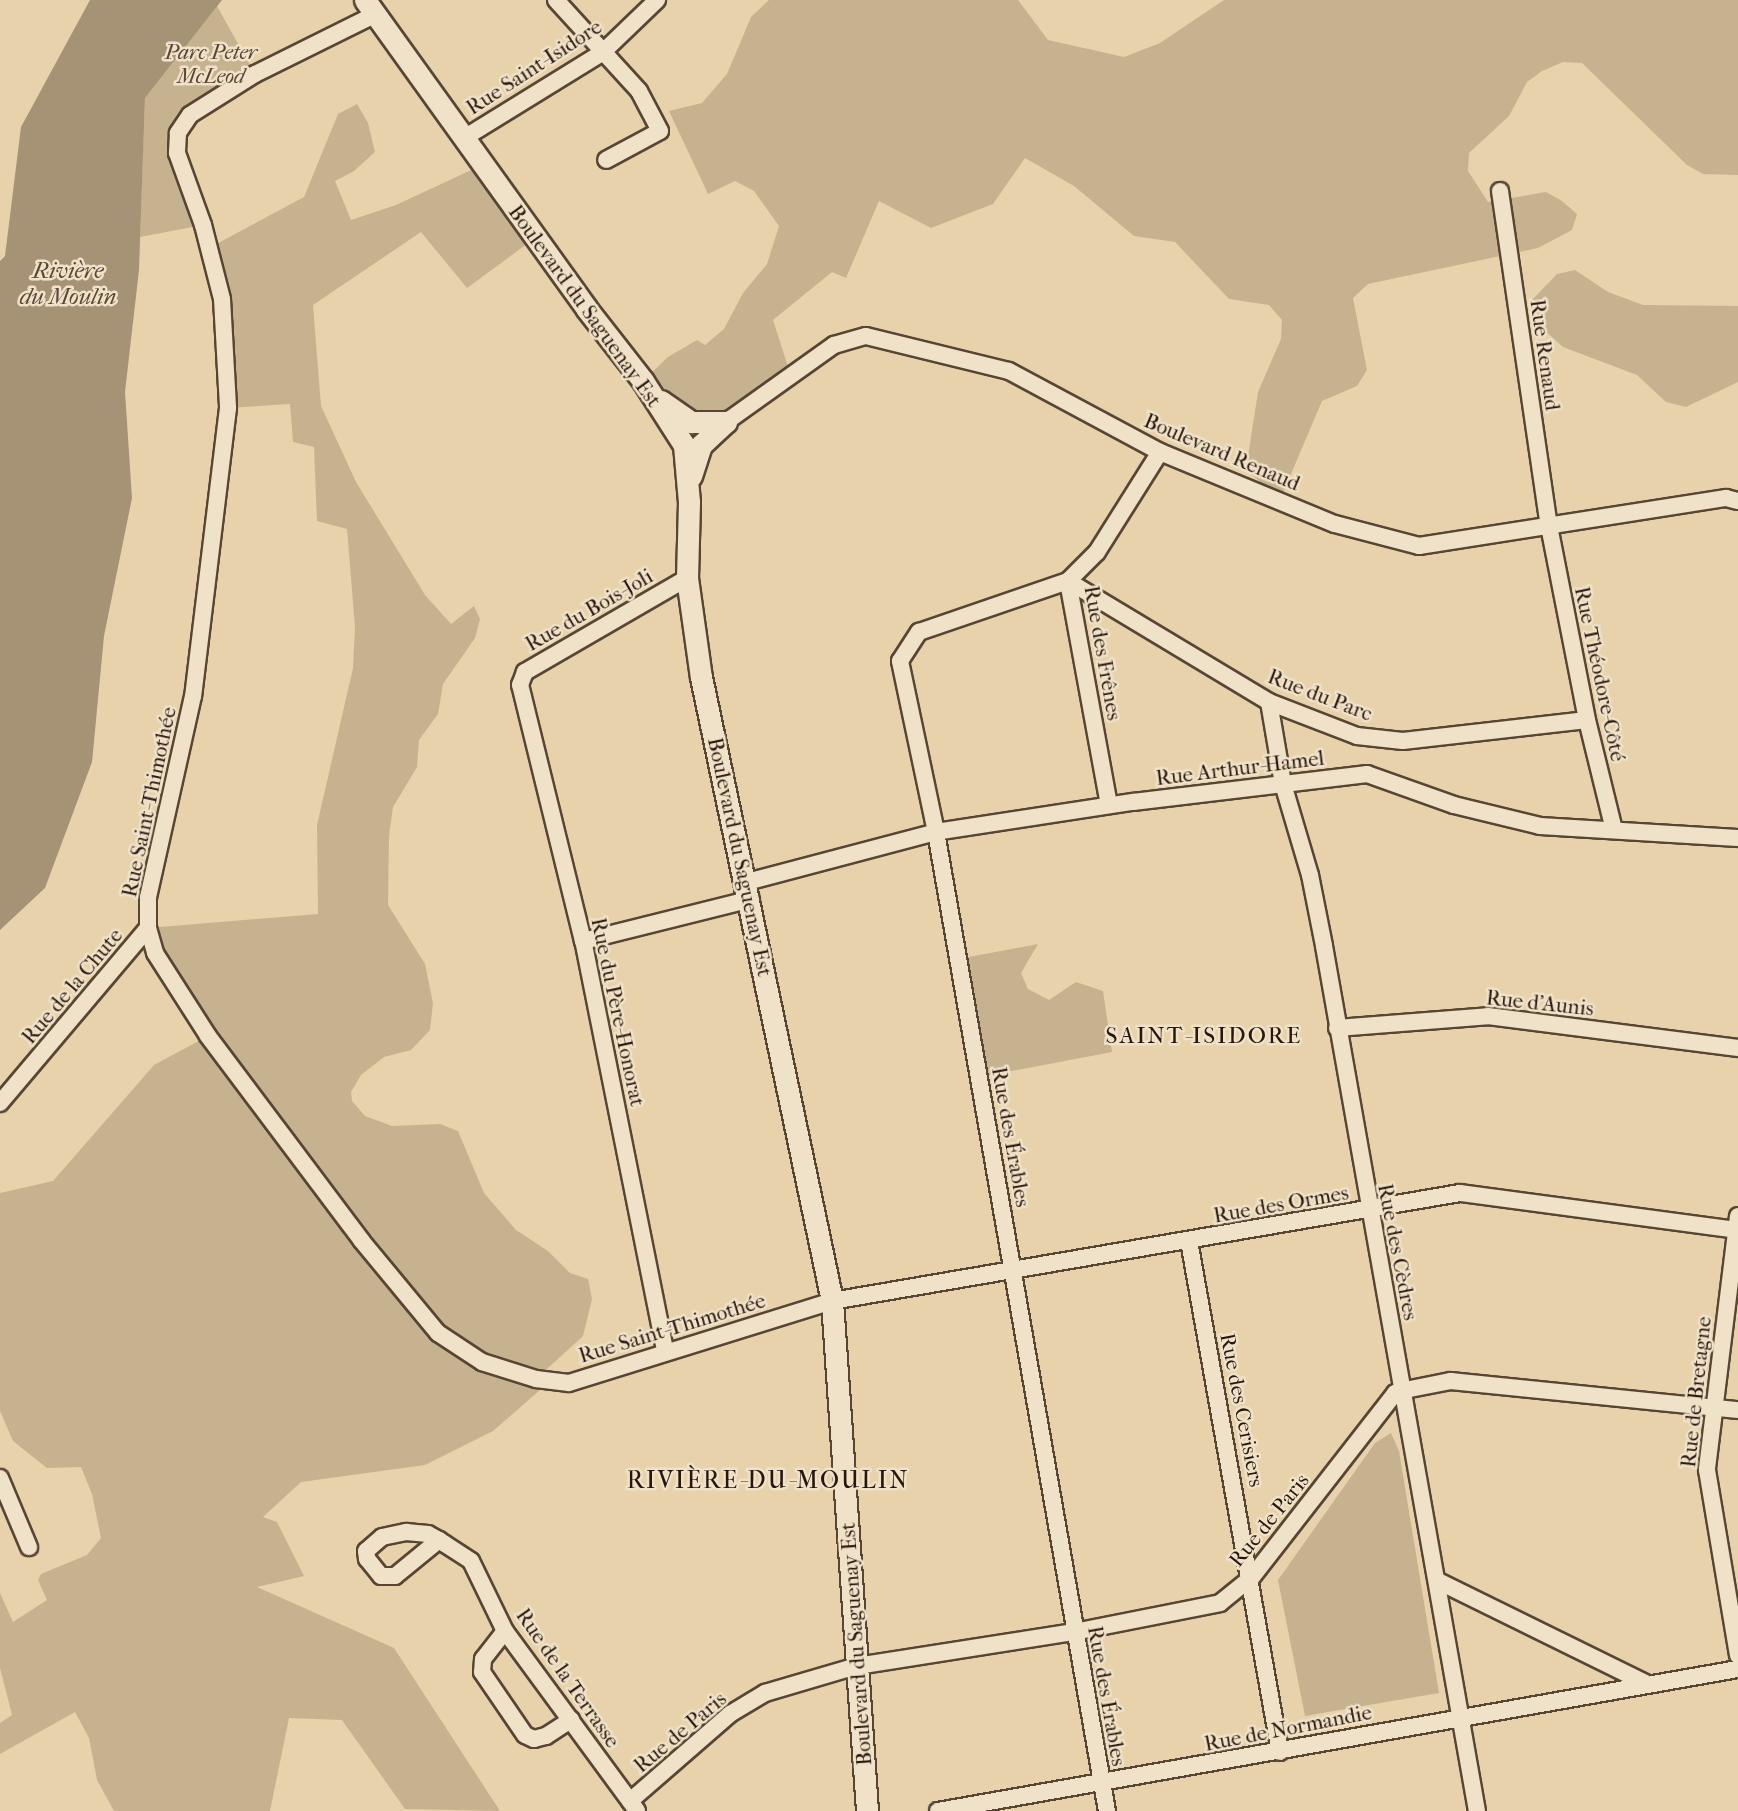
<!DOCTYPE html>
<html>
<head>
<meta charset="utf-8">
<style>
  body { margin:0 }
  #map { position:relative; width:1738px; height:1811px; overflow:hidden; background:#e7d2ab; font-family:"IM FELL French Canon",serif }
  div>[style] { position:absolute }
  .green>* { inset:0; background:#c7b290 }
  .water>* { inset:0; background:#a69275 }
  .roads { filter:drop-shadow(2px 0 #584534) drop-shadow(-2px 0 #584534) drop-shadow(0 2px #584534) drop-shadow(0 -2px #584534) }
  .street>* { height:16px; margin:-8px; padding:0 8px; transform-origin:8px; border-radius:8px; background:#efe2c8 }
  .secondary>* { height:21px; margin:-10.5px; padding:0 10.5px; transform-origin:10.5px; border-radius:10.5px; background:#efe2c8 }
  span { translate:-50% -50%; white-space:nowrap; text-align:center; line-height:1.15; -webkit-text-stroke:5px #efe2c8; paint-order:stroke }
  .park-label { font-size:21px; color:#584534; font-style:italic }
  .street-label { font-size:21px; color:#28160d }
  .water-label { font-size:23px; color:#5a4837; font-style:italic }
  .neighbourhood-label { font-size:23px; color:#28160d; letter-spacing:2px }
  .quarter-label { font-size:24px; color:#28160d; letter-spacing:2px }
</style>
</head>
<body>
<div id="map">
  <div class="green">
    <i style="clip-path:polygon(769px 0,1018px 0,1048px 40px,1124px 57px,1160px 43px,1224px 0,1738px 0,1738px 175px,1703px 174px,1687px 165px,1582px 63px,1563px 62px,1542px 71px,1527px 82px,1509px 116px,1469px 153px,1468px 171px,1488px 202px,1546px 192px,1562px 201px,1577px 214px,1572px 230px,1538px 248px,1368px 284px,1353px 298px,1367px 370px,1357px 386px,1322px 401px,1280px 500px,1246px 469px,1258px 392px,1281px 339px,1282px 320px,1269px 305px,1229px 299px,1175px 242px,1134px 236px,1074px 186px,1025px 158px,993px 204px,931px 228px,879px 201px,846px 278px,832px 272px,773px 320px,791px 376px,684px 445px,643px 381px,668px 357px,697px 340px,705px 345px,724px 329px,743px 293px,767px 264px,779px 226px,754px 191px,735px 181px,708px 194px,669px 111px,702px 103px,727px 74px,751px 17px)"></i>
    <i style="clip-path:polygon(217px 6px,255px 74px,178px 133px,203px 225px,140px 237px,145px 98px)"></i>
    <i style="clip-path:polygon(357px 104px,368px 123px,375px 152px,354px 171px,335px 181px,351px 220px,396px 205px,482px 165px,535px 238px,467px 288px,421px 232px,313px 305px,321px 406px,356px 482px,425px 595px,451px 624px,474px 606px,480px 619px,475px 638px,443px 684px,438px 714px,419px 740px,417px 767px,393px 807px,389px 836px,388px 905px,425px 964px,433px 1003px,430px 1030px,411px 1050px,384px 1057px,361px 1075px,351px 1092px,352px 1101px,365px 1116px,392px 1126px,440px 1124px,458px 1131px,484px 1193px,516px 1230px,548px 1251px,570px 1273px,588px 1279px,592px 1299px,583px 1336px,536px 1379px,539px 1391px,493px 1431px,425px 1465px,301px 1482px,263px 1517px,277px 1522px,304px 1576px,257px 1587px,394px 1648px,500px 1811px,405px 1809px,342px 1720px,289px 1718px,270px 1811px,114px 1811px,97px 1780px,89px 1738px,75px 1712px,0 1754px,0 1723px,12px 1715px,0 1668px,0 1593px,13px 1622px,47px 1600px,38px 1580px,41px 1574px,87px 1555px,101px 1538px,92px 1494px,81px 1467px,47px 1468px,13px 1441px,0 1411px,0 1193px,53px 1181px,154px 1065px,208px 1036px,148px 928px,318px 914px,317px 825px,353px 668px,355px 627px,347px 529px,317px 521px,314px 447px,293px 442px,290px 404px,228px 408px,209px 248px,304px 197px,338px 114px)"></i>
    <i style="clip-path:polygon(1575px 270px,1608px 292px,1643px 305px,1738px 306px,1738px 382px,1686px 407px,1666px 402px,1637px 375px,1563px 347px,1533px 320px,1532px 300px,1557px 274px)"></i>
    <i style="clip-path:polygon(1038px 944px,1021px 973px,1028px 989px,1049px 1000px,1076px 982px,1103px 991px,1112px 1052px,980px 1077px,958px 959px)"></i>
    <i style="clip-path:polygon(1391px 1433px,1399px 1451px,1439px 1693px,1305px 1716px,1278px 1580px,1375px 1443px)"></i>
  </div>
  <div class="water">
    <i style="clip-path:polygon(90px 0,222px 0,145px 98px,139px 270px,125px 392px,132px 498px,104px 636px,92px 762px,45px 888px,0 930px,0 261px,5px 256px,21px 127px)"></i>
  </div>
  <div class="roads">
    <div class="street">
      <i style="left:556px;top:0;width:123px;rotate:47.6deg"></i>
      <i style="left:639px;top:91px;width:45px;rotate:62.3deg"></i>
      <i style="left:660px;top:131px;width:61px;rotate:151.8deg"></i>
      <i style="left:374px;top:15px;width:133px;rotate:153.6deg"></i>
      <i style="left:255px;top:74px;width:77px;rotate:147.8deg"></i>
      <i style="left:190px;top:115px;width:22px;rotate:124deg"></i>
      <i style="left:178px;top:133px;width:20px;rotate:93deg"></i>
      <i style="left:177px;top:153px;width:77px;rotate:70.1deg"></i>
      <i style="left:203px;top:225px;width:76px;rotate:75.6deg"></i>
      <i style="left:222px;top:299px;width:109px;rotate:86.8deg"></i>
      <i style="left:228px;top:408px;width:290px;rotate:96.9deg"></i>
      <i style="left:193px;top:696px;width:207px;rotate:102.6deg"></i>
      <i style="left:148px;top:898px;width:30px;rotate:90deg"></i>
      <i style="left:148px;top:928px;width:26px;rotate:74deg"></i>
      <i style="left:155px;top:953px;width:98px;rotate:57.4deg"></i>
      <i style="left:208px;top:1036px;width:255px;rotate:53.1deg"></i>
      <i style="left:361px;top:1240px;width:121px;rotate:50.4deg"></i>
      <i style="left:438px;top:1333px;width:53px;rotate:33.4deg"></i>
      <i style="left:482px;top:1362px;width:57px;rotate:17.5deg"></i>
      <i style="left:536px;top:1379px;width:33px;rotate:7deg"></i>
      <i style="left:569px;top:1383px;width:275px;rotate:-17.3deg"></i>
      <i style="left:832px;top:1301px;width:637px;rotate:-9.76deg"></i>
      <i style="left:1460px;top:1193px;width:280px;rotate:7.6deg"></i>
      <i style="left:464px;top:138px;width:163px;rotate:-31.7deg"></i>
      <i style="left:603px;top:52px;width:75px;rotate:-43.9deg"></i>
      <i style="left:1500px;top:191px;width:339px;rotate:81.7deg"></i>
      <i style="left:1549px;top:526px;width:198px;rotate:78.9deg"></i>
      <i style="left:1587px;top:720px;width:113px;rotate:76.2deg"></i>
      <i style="left:726px;top:422px;width:133px;rotate:-35.5deg"></i>
      <i style="left:834px;top:345px;width:33px;rotate:-16deg"></i>
      <i style="left:866px;top:336px;width:147px;rotate:13.8deg"></i>
      <i style="left:1009px;top:371px;width:171px;rotate:28.2deg"></i>
      <i style="left:1160px;top:452px;width:189px;rotate:22.4deg"></i>
      <i style="left:1335px;top:524px;width:87px;rotate:14.7deg"></i>
      <i style="left:1419px;top:546px;width:311px;rotate:-8.9deg"></i>
      <i style="left:1726px;top:498px;width:12px;rotate:14deg"></i>
      <i style="left:1269px;top:702px;width:83px;rotate:80.3deg"></i>
      <i style="left:1283px;top:784px;width:95px;rotate:73.5deg"></i>
      <i style="left:1310px;top:875px;width:72px;rotate:78.8deg"></i>
      <i style="left:1324px;top:946px;width:878px;rotate:79.97deg"></i>
      <i style="left:1109px;top:805px;width:228px;rotate:-100.4deg"></i>
      <i style="left:1068px;top:581px;width:41px;rotate:-45deg"></i>
      <i style="left:1097px;top:552px;width:118px;rotate:-57.8deg"></i>
      <i style="left:747px;top:882px;width:196px;rotate:-14.8deg"></i>
      <i style="left:936px;top:832px;width:199px;rotate:-8.7deg"></i>
      <i style="left:1133px;top:802px;width:236px;rotate:-6.8deg"></i>
      <i style="left:1367px;top:774px;width:92px;rotate:19.6deg"></i>
      <i style="left:1454px;top:805px;width:89px;rotate:13.7deg"></i>
      <i style="left:1540px;top:826px;width:198px;rotate:3.5deg"></i>
      <i style="left:583px;top:941px;width:173px;rotate:-14deg"></i>
      <i style="left:1337px;top:1028px;width:151px;rotate:-4.5deg"></i>
      <i style="left:1488px;top:1016px;width:252px;rotate:7.3deg"></i>
      <i style="left:0;top:1103px;width:229px;rotate:-49.8deg"></i>
      <i style="left:1738px;top:1216px;width:256px;rotate:97deg"></i>
      <i style="left:1707px;top:1470px;width:188px;rotate:80.5deg"></i>
      <i style="left:1189px;top:1241px;width:519px;rotate:79.9deg"></i>
      <i style="left:665px;top:1350px;width:417px;rotate:-101.3deg"></i>
      <i style="left:583px;top:941px;width:264px;rotate:-103.8deg"></i>
      <i style="left:520px;top:685px;width:14px;rotate:-69deg"></i>
      <i style="left:525px;top:672px;width:187px;rotate:-30.1deg"></i>
      <i style="left:0;top:1478px;width:75px;rotate:67.2deg"></i>
      <i style="left:439px;top:1540px;width:57px;rotate:140.7deg"></i>
      <i style="left:395px;top:1576px;width:14px;rotate:180deg"></i>
      <i style="left:381px;top:1576px;width:22px;rotate:-129deg"></i>
      <i style="left:367px;top:1559px;width:8px;rotate:-97deg"></i>
      <i style="left:366px;top:1551px;width:21px;rotate:-41deg"></i>
      <i style="left:382px;top:1537px;width:25px;rotate:-12deg"></i>
      <i style="left:406px;top:1532px;width:22px;rotate:5deg"></i>
      <i style="left:428px;top:1534px;width:13px;rotate:29deg"></i>
      <i style="left:439px;top:1540px;width:7px;rotate:34deg"></i>
      <i style="left:445px;top:1544px;width:31px;rotate:33deg"></i>
      <i style="left:471px;top:1561px;width:78px;rotate:64.1deg"></i>
      <i style="left:505px;top:1631px;width:223px;rotate:53.7deg"></i>
      <i style="left:1438px;top:1581px;width:231px;rotate:26.2deg"></i>
      <i style="left:505px;top:1631px;width:36px;rotate:128deg"></i>
      <i style="left:483px;top:1659px;width:13px;rotate:94deg"></i>
      <i style="left:482px;top:1672px;width:76px;rotate:55.7deg"></i>
      <i style="left:525px;top:1735px;width:10px;rotate:24deg"></i>
      <i style="left:534px;top:1739px;width:12px;rotate:-14deg"></i>
      <i style="left:546px;top:1736px;width:30px;rotate:-33deg"></i>
      <i style="left:630px;top:1801px;width:133px;rotate:-41deg"></i>
      <i style="left:730px;top:1714px;width:41px;rotate:-31deg"></i>
      <i style="left:765px;top:1693px;width:96px;rotate:-16.4deg"></i>
      <i style="left:857px;top:1666px;width:220px;rotate:-8.9deg"></i>
      <i style="left:1074px;top:1632px;width:149px;rotate:-11.2deg"></i>
      <i style="left:1220px;top:1603px;width:41px;rotate:-39.1deg"></i>
      <i style="left:1252px;top:1577px;width:233px;rotate:-52.1deg"></i>
      <i style="left:1395px;top:1393px;width:10px;rotate:-17deg"></i>
      <i style="left:1405px;top:1390px;width:47px;rotate:-11.1deg"></i>
      <i style="left:1451px;top:1381px;width:288px;rotate:5.8deg"></i>
      <i style="left:938px;top:1811px;width:813px;rotate:-10.07deg"></i>
      <i style="left:1107px;top:1811px;width:994px;rotate:-99.91deg"></i>
      <i style="left:936px;top:832px;width:175px;rotate:-101.9deg"></i>
      <i style="left:900px;top:661px;width:35px;rotate:-57deg"></i>
      <i style="left:919px;top:632px;width:157px;rotate:-18.9deg"></i>
      <i style="left:1068px;top:581px;width:235px;rotate:31deg"></i>
      <i style="left:1269px;top:702px;width:94px;rotate:21.1deg"></i>
      <i style="left:1357px;top:736px;width:46px;rotate:6.2deg"></i>
      <i style="left:1403px;top:741px;width:185px;rotate:-6.5deg"></i>
    </div>
    <div class="secondary">
      <i style="left:365px;top:0;width:379px;rotate:54.3deg"></i>
      <i style="left:586px;top:308px;width:93px;rotate:52deg"></i>
      <i style="left:643px;top:381px;width:76px;rotate:57.4deg"></i>
      <i style="left:684px;top:445px;width:57px;rotate:85deg"></i>
      <i style="left:689px;top:502px;width:76px;rotate:91.5deg"></i>
      <i style="left:687px;top:578px;width:100px;rotate:82deg"></i>
      <i style="left:701px;top:677px;width:638px;rotate:78.14deg"></i>
      <i style="left:832px;top:1301px;width:511px;rotate:86.07deg"></i>
      <i style="left:661px;top:401px;width:37px;rotate:35deg"></i>
      <i style="left:691px;top:422px;width:35px"></i>
      <i style="left:691px;top:476px;width:33px;rotate:-72deg"></i>
      <i style="left:701px;top:445px;width:34px;rotate:-43deg"></i>
    </div>
  </div>
  <div class="park-label">
    <span style="left:211px;top:64px">Parc Peter<br>McLeod</span>
  </div>
  <div class="street-label">
    <span style="left:534px;top:67px;rotate:-33deg">Rue Saint-Isidore</span>
    <span style="left:585px;top:306px;rotate:54deg">Boulevard du Saguenay Est</span>
    <span style="left:1545px;top:355px;rotate:82deg">Rue Renaud</span>
    <span style="left:1222px;top:452px;rotate:23deg">Boulevard Renaud</span>
    <span style="left:589px;top:610px;rotate:-30deg">Rue du Bois-Joli</span>
    <span style="left:1103px;top:653px;rotate:80deg">Rue des Frênes</span>
    <span style="left:1600px;top:674px;rotate:78deg">Rue Théodore-Côté</span>
    <span style="left:1320px;top:695px;rotate:21deg">Rue du Parc</span>
    <span style="left:1240px;top:768px;rotate:-7deg">Rue Arthur-Hamel</span>
    <span style="left:149px;top:802px;rotate:-78deg">Rue Saint-Thimothée</span>
    <span style="left:740px;top:857px;rotate:78deg">Boulevard du Saguenay Est</span>
    <span style="left:72px;top:986px;rotate:-50deg">Rue de la Chute</span>
    <span style="left:1540px;top:1003px;rotate:6deg">Rue d'Aunis</span>
    <span style="left:618px;top:1012px;rotate:78deg">Rue du Père-Honorat</span>
    <span style="left:1011px;top:1137px;rotate:80deg">Rue des Érables</span>
    <span style="left:1281px;top:1204px;rotate:-10deg">Rue des Ormes</span>
    <span style="left:1398px;top:1252px;rotate:79deg">Rue des Cèdres</span>
    <span style="left:672px;top:1328px;rotate:-17deg">Rue Saint-Thimothée</span>
    <span style="left:1696px;top:1392px;rotate:-84deg">Rue de Bretagne</span>
    <span style="left:1242px;top:1410px;rotate:79deg">Rue des Cerisiers</span>
    <span style="left:1269px;top:1520px;rotate:-51deg">Rue de Paris</span>
    <span style="left:856px;top:1644px;rotate:-94deg">Boulevard du Saguenay Est</span>
    <span style="left:568px;top:1678px;rotate:55deg">Rue de la Terrasse</span>
    <span style="left:1107px;top:1696px;rotate:80deg">Rue des Érables</span>
    <span style="left:1288px;top:1728px;rotate:-11deg">Rue de Normandie</span>
    <span style="left:680px;top:1732px;rotate:-40deg">Rue de Paris</span>
  </div>
  <div class="water-label">
    <span style="left:68px;top:284px">Rivière<br>du Moulin</span>
  </div>
  <div class="neighbourhood-label">
    <span style="left:1204px;top:1036px">SAINT-ISIDORE</span>
  </div>
  <div class="quarter-label">
    <span style="left:768px;top:1481px">RIVIÈRE-DU-MOULIN</span>
  </div>
</div>
</body>
</html>
